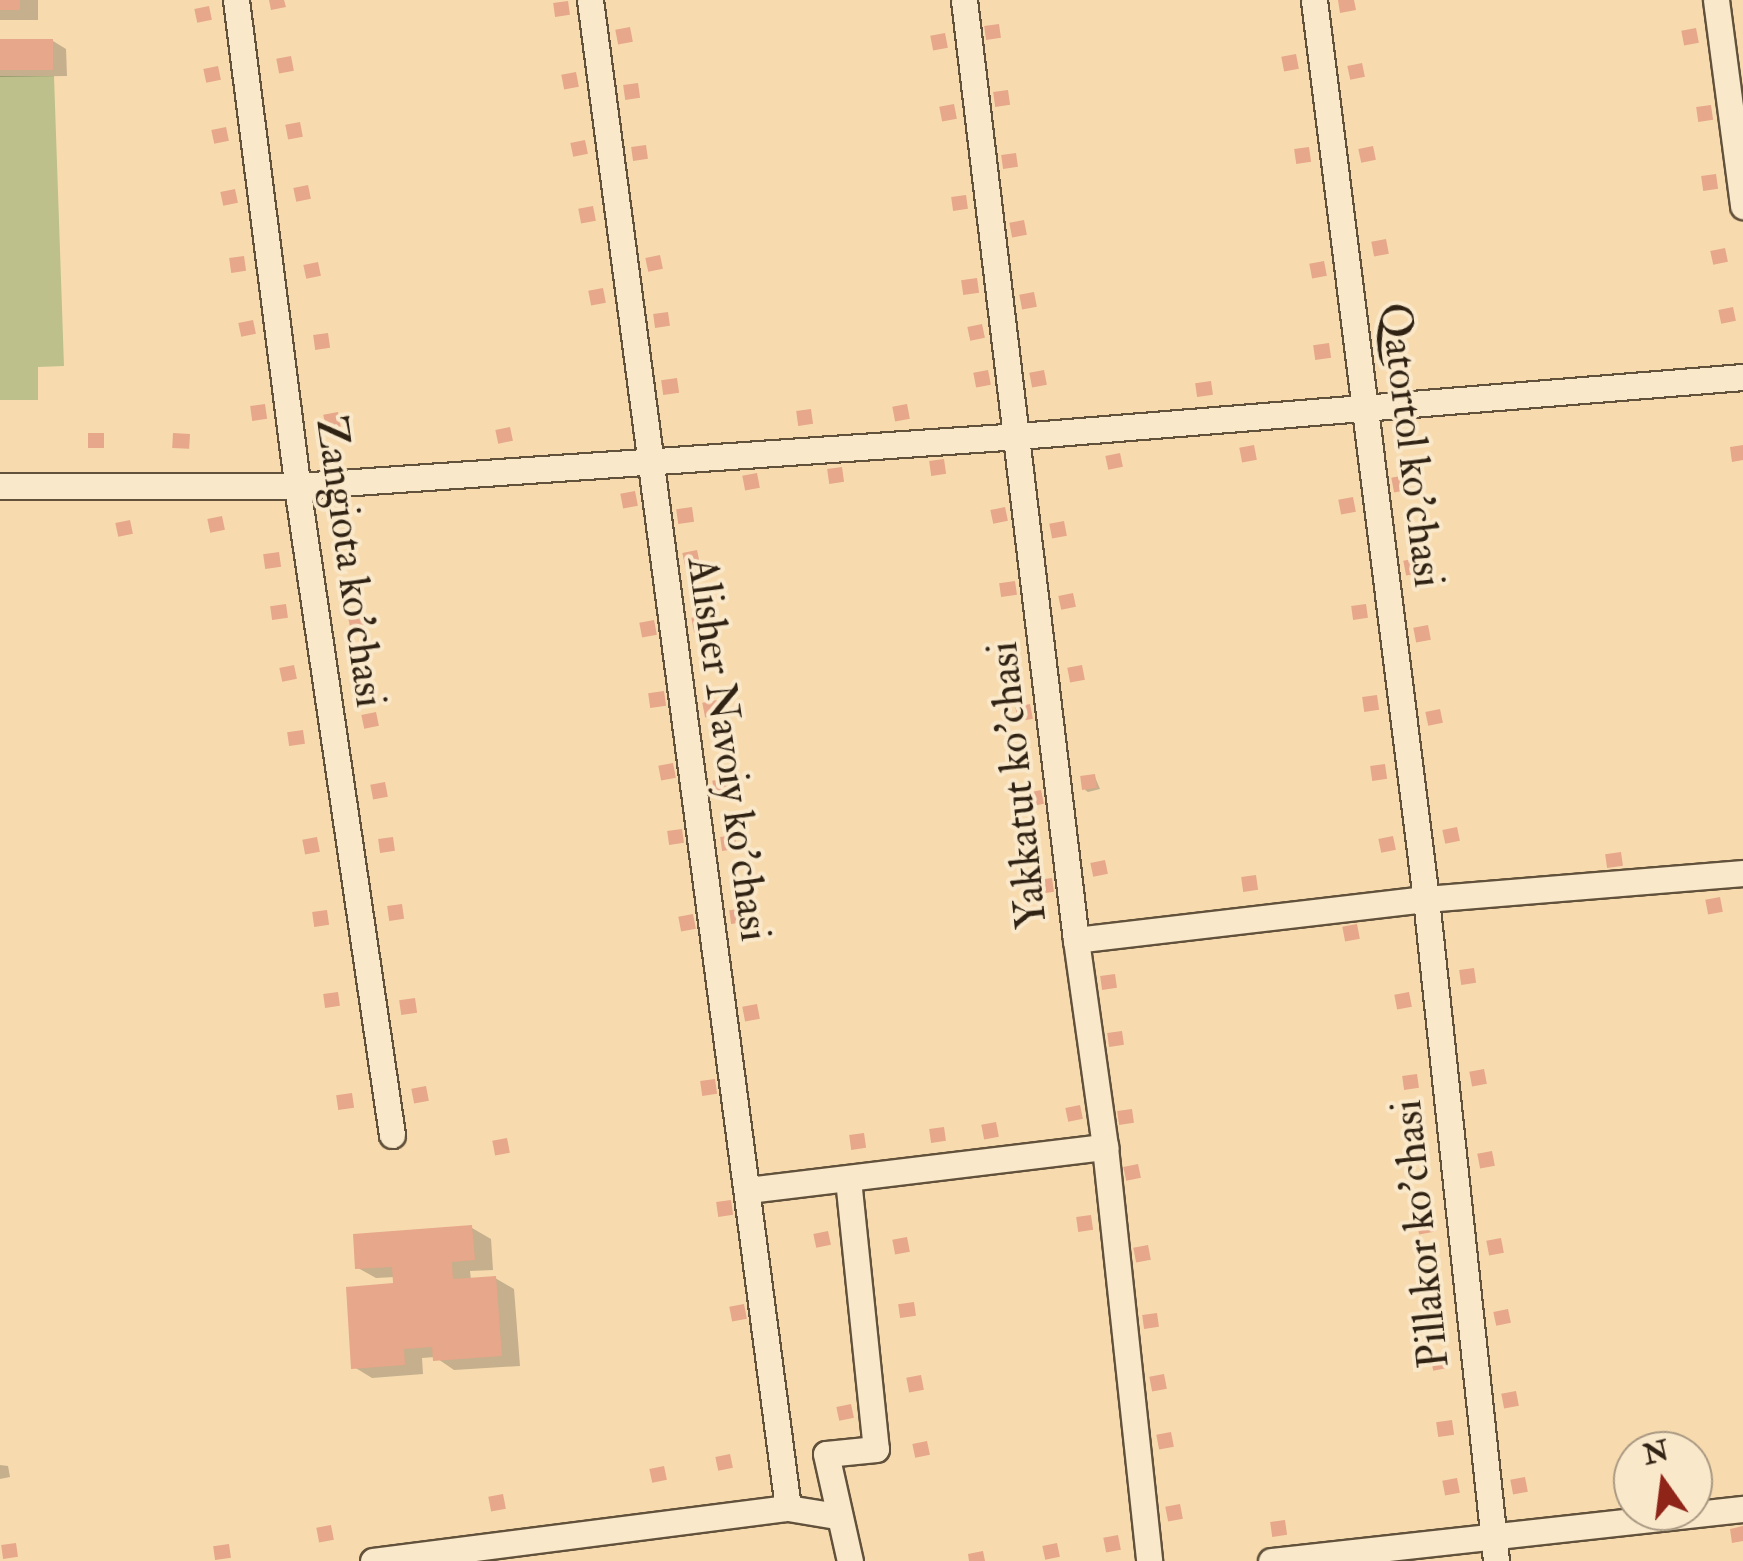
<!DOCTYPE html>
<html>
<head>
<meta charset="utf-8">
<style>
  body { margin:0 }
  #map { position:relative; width:1743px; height:1561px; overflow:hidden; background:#f7dbaf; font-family:"IM FELL Double Pica",serif }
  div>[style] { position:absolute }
  .green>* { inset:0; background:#bdc08b }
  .shadow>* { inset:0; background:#0003; transform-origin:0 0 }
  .building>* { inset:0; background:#e6a78a; transform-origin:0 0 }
  .roads { filter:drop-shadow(2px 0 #62513b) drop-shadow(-2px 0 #62513b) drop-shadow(0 2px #62513b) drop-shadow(0 -2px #62513b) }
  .street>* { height:25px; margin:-12.5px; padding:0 12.5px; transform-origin:12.5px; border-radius:12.5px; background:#fae8cb }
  span { translate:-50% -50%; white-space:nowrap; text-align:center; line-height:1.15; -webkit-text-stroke:8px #fae8cb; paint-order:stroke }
  .street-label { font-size:42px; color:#302314 }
  .north { position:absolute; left:1613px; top:1431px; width:100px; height:100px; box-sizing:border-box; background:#fae8cb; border:2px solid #a99982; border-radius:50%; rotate:346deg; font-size:28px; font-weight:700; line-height:40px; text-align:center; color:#302314 }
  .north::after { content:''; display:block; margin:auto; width:35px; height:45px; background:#8f2418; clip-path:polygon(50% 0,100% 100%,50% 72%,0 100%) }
</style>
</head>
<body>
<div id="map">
  <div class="green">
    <i style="clip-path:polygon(0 76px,54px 76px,64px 366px,38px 367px,38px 400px,0 400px)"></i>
  </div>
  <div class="shadow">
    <i style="left:0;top:0;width:38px;height:20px"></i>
    <i style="clip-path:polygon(53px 41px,66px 49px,67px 76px,0 77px,0 42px)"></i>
    <i style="clip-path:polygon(1095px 777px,1100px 789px,1088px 792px,1085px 790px)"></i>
    <i style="clip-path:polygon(472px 1228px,491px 1239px,493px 1270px,470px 1271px,471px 1280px,495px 1278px,514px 1289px,520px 1366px,454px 1370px,435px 1357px,422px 1358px,423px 1374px,372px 1378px,354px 1367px,396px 1285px,395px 1277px,376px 1278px,358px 1268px)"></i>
    <i style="clip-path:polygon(0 1465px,8px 1466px,10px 1477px,0 1479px)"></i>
  </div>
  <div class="building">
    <i style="left:0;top:0;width:20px;height:10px"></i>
    <i style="clip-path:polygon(269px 0,284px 0,286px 7px,271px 10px)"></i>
    <i style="clip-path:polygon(1338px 0,1354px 0,1356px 10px,1340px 13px)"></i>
    <i style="left:568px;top:1px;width:14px;height:15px;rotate:82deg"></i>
    <i style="left:209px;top:6px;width:14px;height:15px;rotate:78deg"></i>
    <i style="left:999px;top:24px;width:14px;height:15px;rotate:82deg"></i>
    <i style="left:630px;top:27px;width:15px;height:15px;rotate:79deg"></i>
    <i style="left:1696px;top:28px;width:15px;height:15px;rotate:79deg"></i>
    <i style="left:945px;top:33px;width:15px;height:15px;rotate:79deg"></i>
    <i style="left:0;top:39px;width:53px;height:31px"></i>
    <i style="left:1296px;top:54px;width:15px;height:15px;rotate:79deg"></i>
    <i style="left:291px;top:56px;width:15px;height:15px;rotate:79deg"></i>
    <i style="left:1362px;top:63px;width:14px;height:15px;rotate:78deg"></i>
    <i style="left:218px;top:66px;width:14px;height:15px;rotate:78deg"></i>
    <i style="left:576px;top:72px;width:15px;height:15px;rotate:79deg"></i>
    <i style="left:638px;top:83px;width:15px;height:15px;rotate:82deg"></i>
    <i style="left:1008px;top:90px;width:15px;height:15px;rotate:82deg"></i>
    <i style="left:954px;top:104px;width:15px;height:15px;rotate:79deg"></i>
    <i style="left:1711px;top:105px;width:15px;height:15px;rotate:82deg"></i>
    <i style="left:300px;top:122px;width:15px;height:15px;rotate:79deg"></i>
    <i style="left:226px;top:127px;width:14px;height:15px;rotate:78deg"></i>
    <i style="left:585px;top:140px;width:14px;height:15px;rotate:78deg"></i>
    <i style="left:646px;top:145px;width:14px;height:15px;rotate:82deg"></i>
    <i style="left:1373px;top:146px;width:14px;height:15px;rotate:78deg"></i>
    <i style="left:1309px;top:147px;width:15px;height:15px;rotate:82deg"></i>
    <i style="left:1016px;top:153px;width:14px;height:15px;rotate:82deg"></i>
    <i style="left:1716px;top:174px;width:15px;height:15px;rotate:82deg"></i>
    <i style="left:308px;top:185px;width:14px;height:15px;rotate:78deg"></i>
    <i style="left:235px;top:189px;width:14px;height:15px;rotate:78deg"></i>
    <i style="left:966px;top:195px;width:14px;height:15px;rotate:82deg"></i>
    <i style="left:593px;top:206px;width:15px;height:15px;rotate:79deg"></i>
    <i style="left:1024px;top:220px;width:15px;height:15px;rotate:79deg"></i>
    <i style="left:1386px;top:239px;width:15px;height:15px;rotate:79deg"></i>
    <i style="left:1725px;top:248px;width:14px;height:15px;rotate:78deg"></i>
    <i style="left:660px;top:255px;width:14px;height:15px;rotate:78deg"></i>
    <i style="left:244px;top:256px;width:15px;height:15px;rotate:82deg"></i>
    <i style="left:1324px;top:261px;width:15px;height:15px;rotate:79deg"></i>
    <i style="left:318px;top:262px;width:14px;height:15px;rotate:78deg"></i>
    <i style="left:977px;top:278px;width:15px;height:16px;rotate:82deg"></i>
    <i style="left:603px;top:288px;width:15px;height:15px;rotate:79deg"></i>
    <i style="left:1034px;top:292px;width:15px;height:15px;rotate:79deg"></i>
    <i style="left:1733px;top:307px;width:14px;height:15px;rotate:78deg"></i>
    <i style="left:668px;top:312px;width:14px;height:15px;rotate:82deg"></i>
    <i style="left:253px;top:320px;width:14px;height:15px;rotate:78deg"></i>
    <i style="left:982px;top:324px;width:14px;height:15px;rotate:78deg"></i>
    <i style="left:1396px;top:330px;width:15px;height:15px;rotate:79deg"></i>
    <i style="left:328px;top:333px;width:15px;height:15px;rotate:82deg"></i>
    <i style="left:1329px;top:343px;width:15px;height:16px;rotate:82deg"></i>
    <i style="left:988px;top:370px;width:15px;height:15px;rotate:79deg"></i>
    <i style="left:1044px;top:370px;width:15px;height:15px;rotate:79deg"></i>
    <i style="left:677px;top:378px;width:15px;height:16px;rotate:82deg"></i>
    <i style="left:1211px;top:381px;width:14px;height:16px;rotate:82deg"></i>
    <i style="left:265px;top:404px;width:15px;height:15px;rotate:82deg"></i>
    <i style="left:907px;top:404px;width:15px;height:15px;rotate:79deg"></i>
    <i style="left:811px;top:409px;width:15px;height:15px;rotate:82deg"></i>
    <i style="left:338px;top:412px;width:15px;height:15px;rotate:79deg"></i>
    <i style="left:510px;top:427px;width:14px;height:15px;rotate:78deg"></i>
    <i style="left:88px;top:433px;width:16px;height:15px"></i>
    <i style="left:173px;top:433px;width:17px;height:15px;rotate:3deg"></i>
    <i style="left:1254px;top:445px;width:15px;height:15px;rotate:79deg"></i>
    <i style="clip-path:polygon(1743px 445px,1743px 460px,1732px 462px,1730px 447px)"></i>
    <i style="left:1120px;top:453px;width:14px;height:15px;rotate:78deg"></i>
    <i style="left:944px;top:459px;width:15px;height:15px;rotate:82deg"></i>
    <i style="left:842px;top:467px;width:15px;height:15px;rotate:82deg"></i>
    <i style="left:757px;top:473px;width:15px;height:15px;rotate:79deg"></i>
    <i style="left:1406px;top:475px;width:15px;height:15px;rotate:79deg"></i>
    <i style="left:635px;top:491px;width:15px;height:15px;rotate:79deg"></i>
    <i style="left:1353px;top:497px;width:15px;height:15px;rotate:79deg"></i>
    <i style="left:692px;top:507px;width:15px;height:16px;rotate:82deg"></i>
    <i style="left:1005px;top:507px;width:14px;height:15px;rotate:78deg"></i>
    <i style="left:222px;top:516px;width:14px;height:15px;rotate:78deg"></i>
    <i style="left:130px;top:520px;width:14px;height:15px;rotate:78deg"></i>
    <i style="left:1064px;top:521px;width:15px;height:15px;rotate:79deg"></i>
    <i style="left:352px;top:533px;width:14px;height:15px;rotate:82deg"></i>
    <i style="left:697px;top:550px;width:14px;height:15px;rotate:78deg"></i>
    <i style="left:279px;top:552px;width:15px;height:16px;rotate:82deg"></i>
    <i style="left:1418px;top:558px;width:15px;height:15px;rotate:79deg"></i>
    <i style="left:1015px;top:581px;width:14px;height:16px;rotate:82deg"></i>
    <i style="left:1073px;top:593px;width:14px;height:15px;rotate:78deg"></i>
    <i style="left:286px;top:604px;width:14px;height:16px;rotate:82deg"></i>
    <i style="left:1366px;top:604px;width:14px;height:15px;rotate:82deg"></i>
    <i style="left:362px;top:611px;width:14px;height:15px;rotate:78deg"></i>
    <i style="left:706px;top:615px;width:15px;height:15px;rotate:79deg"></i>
    <i style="left:654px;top:620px;width:15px;height:15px;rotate:79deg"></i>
    <i style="left:1428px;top:625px;width:15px;height:15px;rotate:79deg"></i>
    <i style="left:294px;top:665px;width:14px;height:15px;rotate:78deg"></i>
    <i style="left:1082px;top:665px;width:15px;height:15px;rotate:79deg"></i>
    <i style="left:371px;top:671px;width:15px;height:16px;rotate:82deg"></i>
    <i style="left:664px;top:691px;width:15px;height:16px;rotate:82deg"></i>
    <i style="left:1377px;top:695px;width:15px;height:15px;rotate:82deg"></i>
    <i style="left:717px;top:700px;width:15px;height:15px;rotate:79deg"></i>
    <i style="left:1030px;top:704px;width:15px;height:15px;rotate:79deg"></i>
    <i style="left:1440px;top:709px;width:14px;height:15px;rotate:78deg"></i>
    <i style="left:376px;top:712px;width:14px;height:15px;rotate:78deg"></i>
    <i style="left:303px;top:730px;width:14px;height:16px;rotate:82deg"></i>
    <i style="left:673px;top:763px;width:15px;height:15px;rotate:79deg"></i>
    <i style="left:1385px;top:764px;width:15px;height:15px;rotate:82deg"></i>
    <i style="left:1095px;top:774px;width:14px;height:15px;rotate:82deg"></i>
    <i style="left:727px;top:778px;width:15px;height:15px;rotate:79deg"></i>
    <i style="left:385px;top:782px;width:15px;height:15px;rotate:79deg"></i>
    <i style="left:1041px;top:790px;width:14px;height:15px;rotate:78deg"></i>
    <i style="left:1457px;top:827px;width:14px;height:15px;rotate:78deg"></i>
    <i style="left:682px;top:829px;width:14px;height:15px;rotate:82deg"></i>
    <i style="left:735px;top:835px;width:14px;height:15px;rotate:82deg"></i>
    <i style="left:1393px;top:836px;width:14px;height:15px;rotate:78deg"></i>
    <i style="left:317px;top:837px;width:15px;height:15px;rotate:79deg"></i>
    <i style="left:393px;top:837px;width:14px;height:15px;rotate:82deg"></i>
    <i style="left:1621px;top:852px;width:14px;height:16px;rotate:82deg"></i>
    <i style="left:1105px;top:860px;width:14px;height:15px;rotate:78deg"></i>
    <i style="left:1256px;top:875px;width:15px;height:15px;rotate:82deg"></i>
    <i style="left:1052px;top:878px;width:14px;height:15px;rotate:82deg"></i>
    <i style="left:1720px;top:897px;width:15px;height:15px;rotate:79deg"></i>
    <i style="left:402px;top:904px;width:15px;height:15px;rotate:82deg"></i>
    <i style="left:745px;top:908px;width:14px;height:16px;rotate:82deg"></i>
    <i style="left:327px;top:910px;width:15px;height:15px;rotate:82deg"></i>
    <i style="left:693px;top:914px;width:15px;height:15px;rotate:79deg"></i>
    <i style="left:1357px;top:924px;width:15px;height:15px;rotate:79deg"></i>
    <i style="left:1474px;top:968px;width:15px;height:15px;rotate:82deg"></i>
    <i style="left:1115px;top:974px;width:14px;height:15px;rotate:82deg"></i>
    <i style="left:338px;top:992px;width:14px;height:15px;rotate:82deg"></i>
    <i style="left:1409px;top:992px;width:15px;height:15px;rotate:79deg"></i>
    <i style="left:415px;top:998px;width:15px;height:16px;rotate:82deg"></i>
    <i style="left:757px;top:1004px;width:15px;height:15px;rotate:79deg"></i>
    <i style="left:1122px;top:1031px;width:14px;height:15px;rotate:82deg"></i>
    <i style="left:1484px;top:1069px;width:15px;height:15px;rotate:79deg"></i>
    <i style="left:1417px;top:1074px;width:14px;height:15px;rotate:82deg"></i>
    <i style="left:715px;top:1079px;width:15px;height:15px;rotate:82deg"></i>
    <i style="left:426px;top:1086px;width:15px;height:15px;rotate:79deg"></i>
    <i style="left:352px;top:1093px;width:15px;height:16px;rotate:82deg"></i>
    <i style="left:1080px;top:1105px;width:14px;height:15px;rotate:78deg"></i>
    <i style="left:1132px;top:1109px;width:14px;height:15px;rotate:82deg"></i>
    <i style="left:996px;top:1122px;width:15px;height:15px;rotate:79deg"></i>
    <i style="left:944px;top:1127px;width:14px;height:15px;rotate:82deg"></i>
    <i style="left:864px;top:1133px;width:15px;height:15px;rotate:82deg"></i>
    <i style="left:507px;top:1138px;width:15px;height:15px;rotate:79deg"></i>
    <i style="left:1423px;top:1139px;width:14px;height:15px;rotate:78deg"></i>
    <i style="left:1492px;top:1151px;width:15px;height:15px;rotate:79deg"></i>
    <i style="left:1138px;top:1164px;width:14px;height:15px;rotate:78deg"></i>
    <i style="left:731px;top:1200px;width:15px;height:15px;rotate:82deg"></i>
    <i style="left:1091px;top:1215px;width:15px;height:15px;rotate:82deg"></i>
    <i style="left:1431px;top:1217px;width:15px;height:15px;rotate:79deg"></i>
    <i style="clip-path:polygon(472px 1225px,475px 1260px,452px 1262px,453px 1279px,496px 1276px,502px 1356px,433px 1361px,432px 1347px,404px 1349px,405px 1365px,351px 1369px,346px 1287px,393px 1283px,392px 1267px,355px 1269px,353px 1234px)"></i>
    <i style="left:828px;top:1231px;width:14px;height:15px;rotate:78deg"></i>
    <i style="left:907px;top:1237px;width:15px;height:15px;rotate:79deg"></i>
    <i style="left:1501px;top:1238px;width:15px;height:15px;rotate:79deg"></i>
    <i style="left:1148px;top:1245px;width:15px;height:15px;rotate:79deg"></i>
    <i style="left:1440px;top:1300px;width:14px;height:15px;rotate:82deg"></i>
    <i style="left:914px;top:1302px;width:14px;height:16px;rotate:82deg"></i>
    <i style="left:744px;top:1304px;width:15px;height:15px;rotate:79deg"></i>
    <i style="left:1508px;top:1309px;width:14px;height:15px;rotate:78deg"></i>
    <i style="left:1157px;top:1313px;width:14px;height:15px;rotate:82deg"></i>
    <i style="left:1445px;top:1354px;width:14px;height:15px;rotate:78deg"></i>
    <i style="left:1164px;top:1374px;width:15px;height:15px;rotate:79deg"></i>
    <i style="left:921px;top:1375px;width:15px;height:15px;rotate:79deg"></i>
    <i style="left:1516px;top:1391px;width:15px;height:15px;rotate:79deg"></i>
    <i style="left:851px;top:1404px;width:14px;height:15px;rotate:78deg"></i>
    <i style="left:1452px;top:1420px;width:15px;height:16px;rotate:82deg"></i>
    <i style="left:1171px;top:1432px;width:15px;height:15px;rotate:79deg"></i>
    <i style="left:927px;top:1441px;width:14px;height:15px;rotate:78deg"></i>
    <i style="left:730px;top:1454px;width:14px;height:15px;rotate:78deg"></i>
    <i style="left:664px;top:1466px;width:14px;height:15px;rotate:78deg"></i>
    <i style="left:1525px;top:1477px;width:15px;height:15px;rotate:79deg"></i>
    <i style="left:1457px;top:1478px;width:15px;height:15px;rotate:79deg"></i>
    <i style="left:503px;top:1494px;width:15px;height:15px;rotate:79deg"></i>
    <i style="left:1180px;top:1504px;width:15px;height:15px;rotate:79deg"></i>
    <i style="left:1285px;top:1520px;width:15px;height:15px;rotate:82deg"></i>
    <i style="left:331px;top:1525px;width:15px;height:15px;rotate:79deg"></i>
    <i style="clip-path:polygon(1743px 1526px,1743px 1541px,1732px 1543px,1730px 1529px)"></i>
    <i style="left:1118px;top:1535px;width:15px;height:15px;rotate:79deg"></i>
    <i style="left:16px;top:1543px;width:14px;height:15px;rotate:82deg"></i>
    <i style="left:1057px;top:1543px;width:14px;height:15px;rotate:78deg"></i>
    <i style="left:229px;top:1544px;width:14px;height:16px;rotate:82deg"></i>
    <i style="clip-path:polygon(983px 1551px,985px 1561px,969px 1561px,968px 1554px)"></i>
  </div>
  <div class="roads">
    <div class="street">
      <i style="left:236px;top:0;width:490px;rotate:82.8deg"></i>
      <i style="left:297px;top:486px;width:656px;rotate:81.67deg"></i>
      <i style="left:590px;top:0;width:1521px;rotate:82.52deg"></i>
      <i style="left:964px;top:0;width:947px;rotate:83.21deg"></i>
      <i style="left:1076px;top:940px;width:209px;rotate:82deg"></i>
      <i style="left:1105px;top:1147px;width:416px;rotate:83.9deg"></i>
      <i style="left:1314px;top:0;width:906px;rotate:82.9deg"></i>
      <i style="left:1426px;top:899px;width:666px;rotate:83.96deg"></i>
      <i style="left:1716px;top:0;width:208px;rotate:82.5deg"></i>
      <i style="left:0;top:486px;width:297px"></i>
      <i style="left:297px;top:486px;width:724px;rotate:-3.96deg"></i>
      <i style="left:1019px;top:436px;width:726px;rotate:-4.66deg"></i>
      <i style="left:1076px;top:940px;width:352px;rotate:-6.7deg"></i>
      <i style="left:1426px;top:899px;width:318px;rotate:-4.7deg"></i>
      <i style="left:848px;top:1179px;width:271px;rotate:84.1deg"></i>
      <i style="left:876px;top:1449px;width:50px;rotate:174.3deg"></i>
      <i style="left:826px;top:1454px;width:110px;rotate:77.4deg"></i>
      <i style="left:748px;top:1190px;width:360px;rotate:-6.9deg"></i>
      <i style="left:373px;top:1561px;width:418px;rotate:-7.3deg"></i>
      <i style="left:788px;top:1508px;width:50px;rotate:9.3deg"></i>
      <i style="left:1271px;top:1561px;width:475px;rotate:-6.3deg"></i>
    </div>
  </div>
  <div class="street-label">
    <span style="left:1411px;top:445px;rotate:83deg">Qatortol ko'chasi</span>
    <span style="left:350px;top:562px;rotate:82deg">Zangiota ko'chasi</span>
    <span style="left:728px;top:749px;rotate:82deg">Alisher Navoiy ko'chasi</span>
    <span style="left:1018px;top:785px;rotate:-96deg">Yakkatut ko'chasi</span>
    <span style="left:1421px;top:1234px;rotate:-96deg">Pillakor ko'chasi</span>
  </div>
  <div class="north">N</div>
</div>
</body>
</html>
